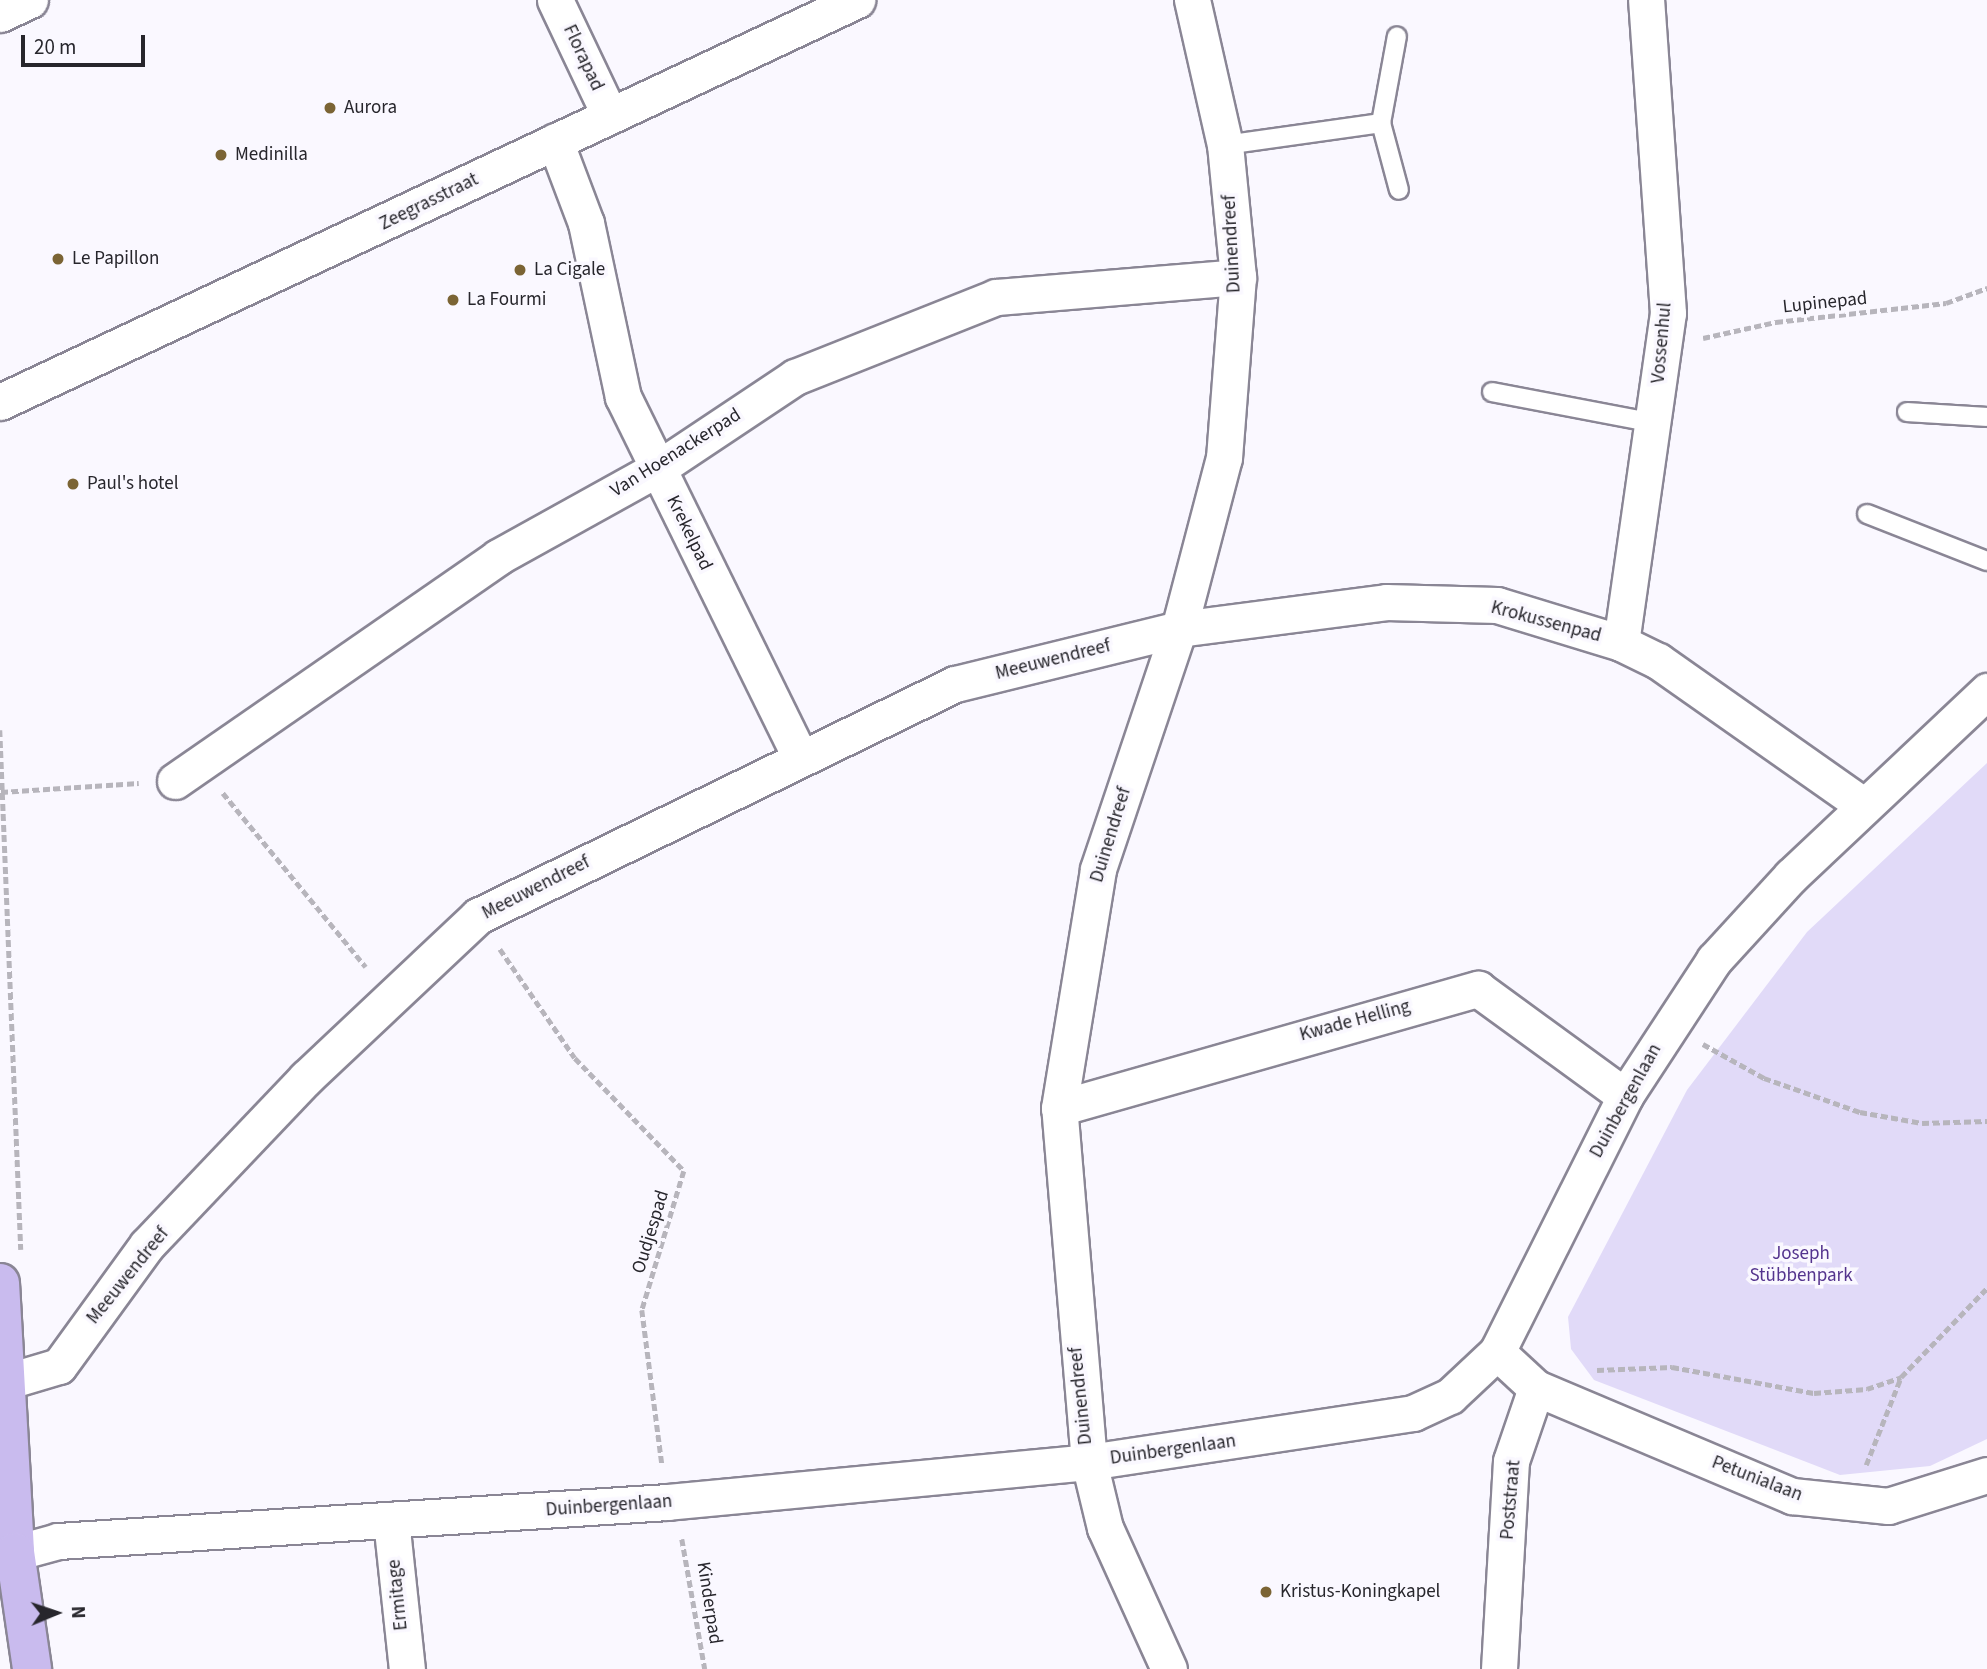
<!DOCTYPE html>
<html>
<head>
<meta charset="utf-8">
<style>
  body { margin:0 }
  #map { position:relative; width:1987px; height:1669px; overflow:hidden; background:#faf8ff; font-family:"Source Sans 3",sans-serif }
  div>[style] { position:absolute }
  .green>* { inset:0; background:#e1daf8 }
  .path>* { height:4.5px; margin-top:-2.25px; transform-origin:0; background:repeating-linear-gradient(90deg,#b7b5bc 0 7px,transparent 0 10.5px) }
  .roads { filter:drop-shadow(2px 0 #8a8695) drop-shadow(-2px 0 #8a8695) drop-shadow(0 2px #8a8695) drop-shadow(0 -2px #8a8695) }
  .service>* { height:18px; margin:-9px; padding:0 9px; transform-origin:9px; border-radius:9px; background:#fff }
  .minor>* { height:35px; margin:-17.5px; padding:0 17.5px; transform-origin:17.5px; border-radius:17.5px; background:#fff }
  .primary>* { height:38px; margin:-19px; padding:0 19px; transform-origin:19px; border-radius:19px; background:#c9bbee }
  .dots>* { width:19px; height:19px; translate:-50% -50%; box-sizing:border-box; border:4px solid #faf8ff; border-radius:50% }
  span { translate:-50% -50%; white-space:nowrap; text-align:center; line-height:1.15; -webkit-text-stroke:7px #faf8ff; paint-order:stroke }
  .street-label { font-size:19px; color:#27262c }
  .poi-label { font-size:19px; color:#27262c }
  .left { translate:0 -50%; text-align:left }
  .park-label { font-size:19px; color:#54348e }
  .north { position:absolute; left:21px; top:1578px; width:70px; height:70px; -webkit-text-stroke:5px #faf8ff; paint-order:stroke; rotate:88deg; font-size:19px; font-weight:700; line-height:28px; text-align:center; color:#27262c }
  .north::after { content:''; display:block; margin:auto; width:24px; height:32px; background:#27262c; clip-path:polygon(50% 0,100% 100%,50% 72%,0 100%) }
  .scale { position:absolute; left:21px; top:35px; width:124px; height:32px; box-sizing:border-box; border:4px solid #27262c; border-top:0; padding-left:9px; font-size:21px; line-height:24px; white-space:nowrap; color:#27262c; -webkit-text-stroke:5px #faf8ff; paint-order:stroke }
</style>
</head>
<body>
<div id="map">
  <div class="green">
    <i style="clip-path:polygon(1987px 763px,1987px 1439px,1930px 1466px,1840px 1475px,1594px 1380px,1571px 1349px,1568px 1317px,1687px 1090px,1807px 932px)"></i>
  </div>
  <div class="path">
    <i style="left:1703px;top:338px;width:75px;rotate:-12.4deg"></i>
    <i style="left:1776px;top:322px;width:171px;rotate:-6.4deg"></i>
    <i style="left:1946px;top:303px;width:44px;rotate:-20.1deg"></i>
    <i style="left:0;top:730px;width:520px;rotate:87.69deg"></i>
    <i style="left:1px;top:792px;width:138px;rotate:-3.7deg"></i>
    <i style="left:223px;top:793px;width:225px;rotate:50.6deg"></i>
    <i style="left:500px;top:949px;width:132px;rotate:55.5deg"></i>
    <i style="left:575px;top:1058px;width:157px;rotate:46deg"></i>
    <i style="left:684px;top:1171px;width:145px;rotate:106.8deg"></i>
    <i style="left:642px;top:1310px;width:155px;rotate:82.6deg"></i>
    <i style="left:1703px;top:1044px;width:70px;rotate:29.1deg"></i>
    <i style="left:1764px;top:1078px;width:102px;rotate:19.5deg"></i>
    <i style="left:1860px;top:1112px;width:63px;rotate:10.1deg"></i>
    <i style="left:1922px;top:1123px;width:65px;rotate:-1.8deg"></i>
    <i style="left:1597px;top:1370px;width:75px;rotate:-2.3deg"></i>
    <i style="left:1672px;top:1367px;width:144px;rotate:10.4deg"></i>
    <i style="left:1814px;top:1393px;width:53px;rotate:-4.3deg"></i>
    <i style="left:1867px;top:1389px;width:36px;rotate:-19deg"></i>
    <i style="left:1901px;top:1377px;width:124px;rotate:-46deg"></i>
    <i style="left:1866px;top:1465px;width:95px;rotate:-68.3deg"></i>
    <i style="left:682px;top:1539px;width:132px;rotate:80deg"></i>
  </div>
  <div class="roads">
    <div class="service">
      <i style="left:1381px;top:123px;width:88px;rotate:-79.6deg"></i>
      <i style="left:1225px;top:145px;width:158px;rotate:-8deg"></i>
      <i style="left:1381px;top:123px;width:69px;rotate:75deg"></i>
      <i style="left:1492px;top:392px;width:165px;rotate:10.8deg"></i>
      <i style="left:1907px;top:412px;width:80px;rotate:3.6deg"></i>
      <i style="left:1867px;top:514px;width:129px;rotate:21.4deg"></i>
    </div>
    <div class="minor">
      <i style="left:555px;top:0;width:128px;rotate:64.6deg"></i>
      <i style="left:0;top:14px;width:33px;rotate:-25deg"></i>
      <i style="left:555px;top:141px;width:88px;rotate:69.3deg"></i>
      <i style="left:586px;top:223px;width:178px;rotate:78deg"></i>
      <i style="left:623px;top:397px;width:400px;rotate:63.8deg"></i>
      <i style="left:0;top:402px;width:947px;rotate:-25.13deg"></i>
      <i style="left:1621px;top:643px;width:333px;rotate:-81.9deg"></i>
      <i style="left:1668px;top:313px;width:314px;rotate:-94deg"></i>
      <i style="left:175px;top:781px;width:393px;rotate:-34.7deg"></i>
      <i style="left:498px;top:557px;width:182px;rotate:-29deg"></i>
      <i style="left:657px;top:469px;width:166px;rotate:-33.7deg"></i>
      <i style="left:795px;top:377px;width:216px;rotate:-21.7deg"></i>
      <i style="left:996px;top:297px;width:243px;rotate:-4.7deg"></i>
      <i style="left:1059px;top:1108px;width:436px;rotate:-15.9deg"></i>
      <i style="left:1478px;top:989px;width:182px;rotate:36.1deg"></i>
      <i style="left:1497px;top:1352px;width:53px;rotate:42.7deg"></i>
      <i style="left:1536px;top:1388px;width:278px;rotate:22.9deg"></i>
      <i style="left:1792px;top:1496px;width:97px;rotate:5.9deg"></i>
      <i style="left:1888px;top:1506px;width:104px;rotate:-17.4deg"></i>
      <i style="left:5px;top:1382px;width:56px;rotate:-16.5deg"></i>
      <i style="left:59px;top:1366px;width:150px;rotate:-54deg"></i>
      <i style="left:147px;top:1245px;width:231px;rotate:-46.4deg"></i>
      <i style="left:306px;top:1078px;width:236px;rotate:-43.3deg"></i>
      <i style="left:478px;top:916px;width:530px;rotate:-25.94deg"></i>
      <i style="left:955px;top:684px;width:231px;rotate:-13.8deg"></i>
      <i style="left:1179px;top:629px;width:209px;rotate:-7.4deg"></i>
      <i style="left:1386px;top:602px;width:111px;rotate:1.5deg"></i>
      <i style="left:1497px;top:605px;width:130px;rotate:17deg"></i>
      <i style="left:1621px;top:643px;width:41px;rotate:25.9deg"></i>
      <i style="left:1658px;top:661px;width:252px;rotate:35.1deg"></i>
      <i style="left:391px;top:1520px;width:150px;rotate:83.9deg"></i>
      <i style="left:0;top:1557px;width:60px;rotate:-15.4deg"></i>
      <i style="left:58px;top:1541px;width:610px;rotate:-3.66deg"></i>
      <i style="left:667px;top:1502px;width:424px;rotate:-5.4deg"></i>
      <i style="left:1089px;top:1462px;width:328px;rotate:-8.6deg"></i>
      <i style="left:1413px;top:1413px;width:41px;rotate:-24.7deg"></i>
      <i style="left:1450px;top:1396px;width:64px;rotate:-43.1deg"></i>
      <i style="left:1497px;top:1352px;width:286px;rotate:-63.4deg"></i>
      <i style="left:1625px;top:1096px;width:163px;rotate:-56.8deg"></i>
      <i style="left:1714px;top:960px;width:114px;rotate:-47.5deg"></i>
      <i style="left:1791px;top:876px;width:270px;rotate:-43.3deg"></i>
      <i style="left:1169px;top:1669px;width:155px;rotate:-114.4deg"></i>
      <i style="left:1105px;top:1528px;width:68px;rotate:-103.6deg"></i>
      <i style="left:1089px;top:1462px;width:355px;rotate:-94.8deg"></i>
      <i style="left:1059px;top:1108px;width:242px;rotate:-80.7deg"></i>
      <i style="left:1098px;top:869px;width:253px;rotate:-71.4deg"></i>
      <i style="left:1179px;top:629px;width:177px;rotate:-75.3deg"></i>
      <i style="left:1224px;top:458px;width:182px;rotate:-85.6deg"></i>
      <i style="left:1238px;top:277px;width:133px;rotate:-95.6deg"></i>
      <i style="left:1225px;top:145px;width:149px;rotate:-102.8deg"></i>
      <i style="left:1499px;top:1669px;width:208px;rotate:-86.7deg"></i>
      <i style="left:1511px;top:1461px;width:77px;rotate:-71.1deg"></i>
    </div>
    <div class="primary">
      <i style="left:0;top:1283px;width:269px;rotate:86.8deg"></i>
      <i style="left:15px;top:1552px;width:118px;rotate:81.7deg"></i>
    </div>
  </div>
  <div class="dots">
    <i style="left:330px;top:108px;background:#7b6434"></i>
    <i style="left:221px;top:155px;background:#7b6434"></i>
    <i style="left:58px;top:259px;background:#7b6434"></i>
    <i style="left:520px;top:270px;background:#7b6434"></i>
    <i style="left:453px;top:300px;background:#7b6434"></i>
    <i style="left:73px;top:484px;background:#7b6434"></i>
    <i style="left:1266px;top:1592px;background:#7b6434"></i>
  </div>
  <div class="street-label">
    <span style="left:583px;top:58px;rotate:65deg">Florapad</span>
    <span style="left:429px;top:202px;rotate:-26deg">Zeegrasstraat</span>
    <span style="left:1232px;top:244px;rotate:-93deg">Duinendreef</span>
    <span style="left:1825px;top:303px;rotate:-6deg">Lupinepad</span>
    <span style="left:1662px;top:343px;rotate:-85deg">Vossenhul</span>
    <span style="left:676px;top:453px;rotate:-32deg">Van Hoenackerpad</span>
    <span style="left:689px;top:533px;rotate:64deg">Krekelpad</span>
    <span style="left:1546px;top:622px;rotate:15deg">Krokussenpad</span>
    <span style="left:1053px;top:660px;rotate:-14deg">Meeuwendreef</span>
    <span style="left:1111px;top:835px;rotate:-73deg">Duinendreef</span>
    <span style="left:536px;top:888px;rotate:-27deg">Meeuwendreef</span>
    <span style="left:1355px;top:1021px;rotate:-15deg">Kwade Helling</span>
    <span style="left:1626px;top:1101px;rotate:-61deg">Duinbergenlaan</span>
    <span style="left:651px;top:1232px;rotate:-73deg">Oudjespad</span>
    <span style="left:128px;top:1276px;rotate:-51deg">Meeuwendreef</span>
    <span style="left:1081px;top:1396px;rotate:-96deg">Duinendreef</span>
    <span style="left:1173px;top:1450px;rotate:-8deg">Duinbergenlaan</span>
    <span style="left:1757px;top:1479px;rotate:21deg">Petunialaan</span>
    <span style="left:1511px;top:1500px;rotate:-85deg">Poststraat</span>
    <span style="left:609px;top:1506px;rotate:-4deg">Duinbergenlaan</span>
    <span style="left:398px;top:1595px;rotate:-96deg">Ermitage</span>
    <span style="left:709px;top:1603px;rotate:81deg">Kinderpad</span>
  </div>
  <div class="poi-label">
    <span class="left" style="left:344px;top:108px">Aurora</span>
    <span class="left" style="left:235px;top:155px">Medinilla</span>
    <span class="left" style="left:72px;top:259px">Le Papillon</span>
    <span class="left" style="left:534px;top:270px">La Cigale</span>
    <span class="left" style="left:467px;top:300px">La Fourmi</span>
    <span class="left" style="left:87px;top:484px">Paul's hotel</span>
    <span class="left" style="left:1280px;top:1592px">Kristus-Koningkapel</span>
  </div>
  <div class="park-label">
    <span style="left:1801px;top:1265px">Joseph<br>Stübbenpark</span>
  </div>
  <div class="north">N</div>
  <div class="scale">20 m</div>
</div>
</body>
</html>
